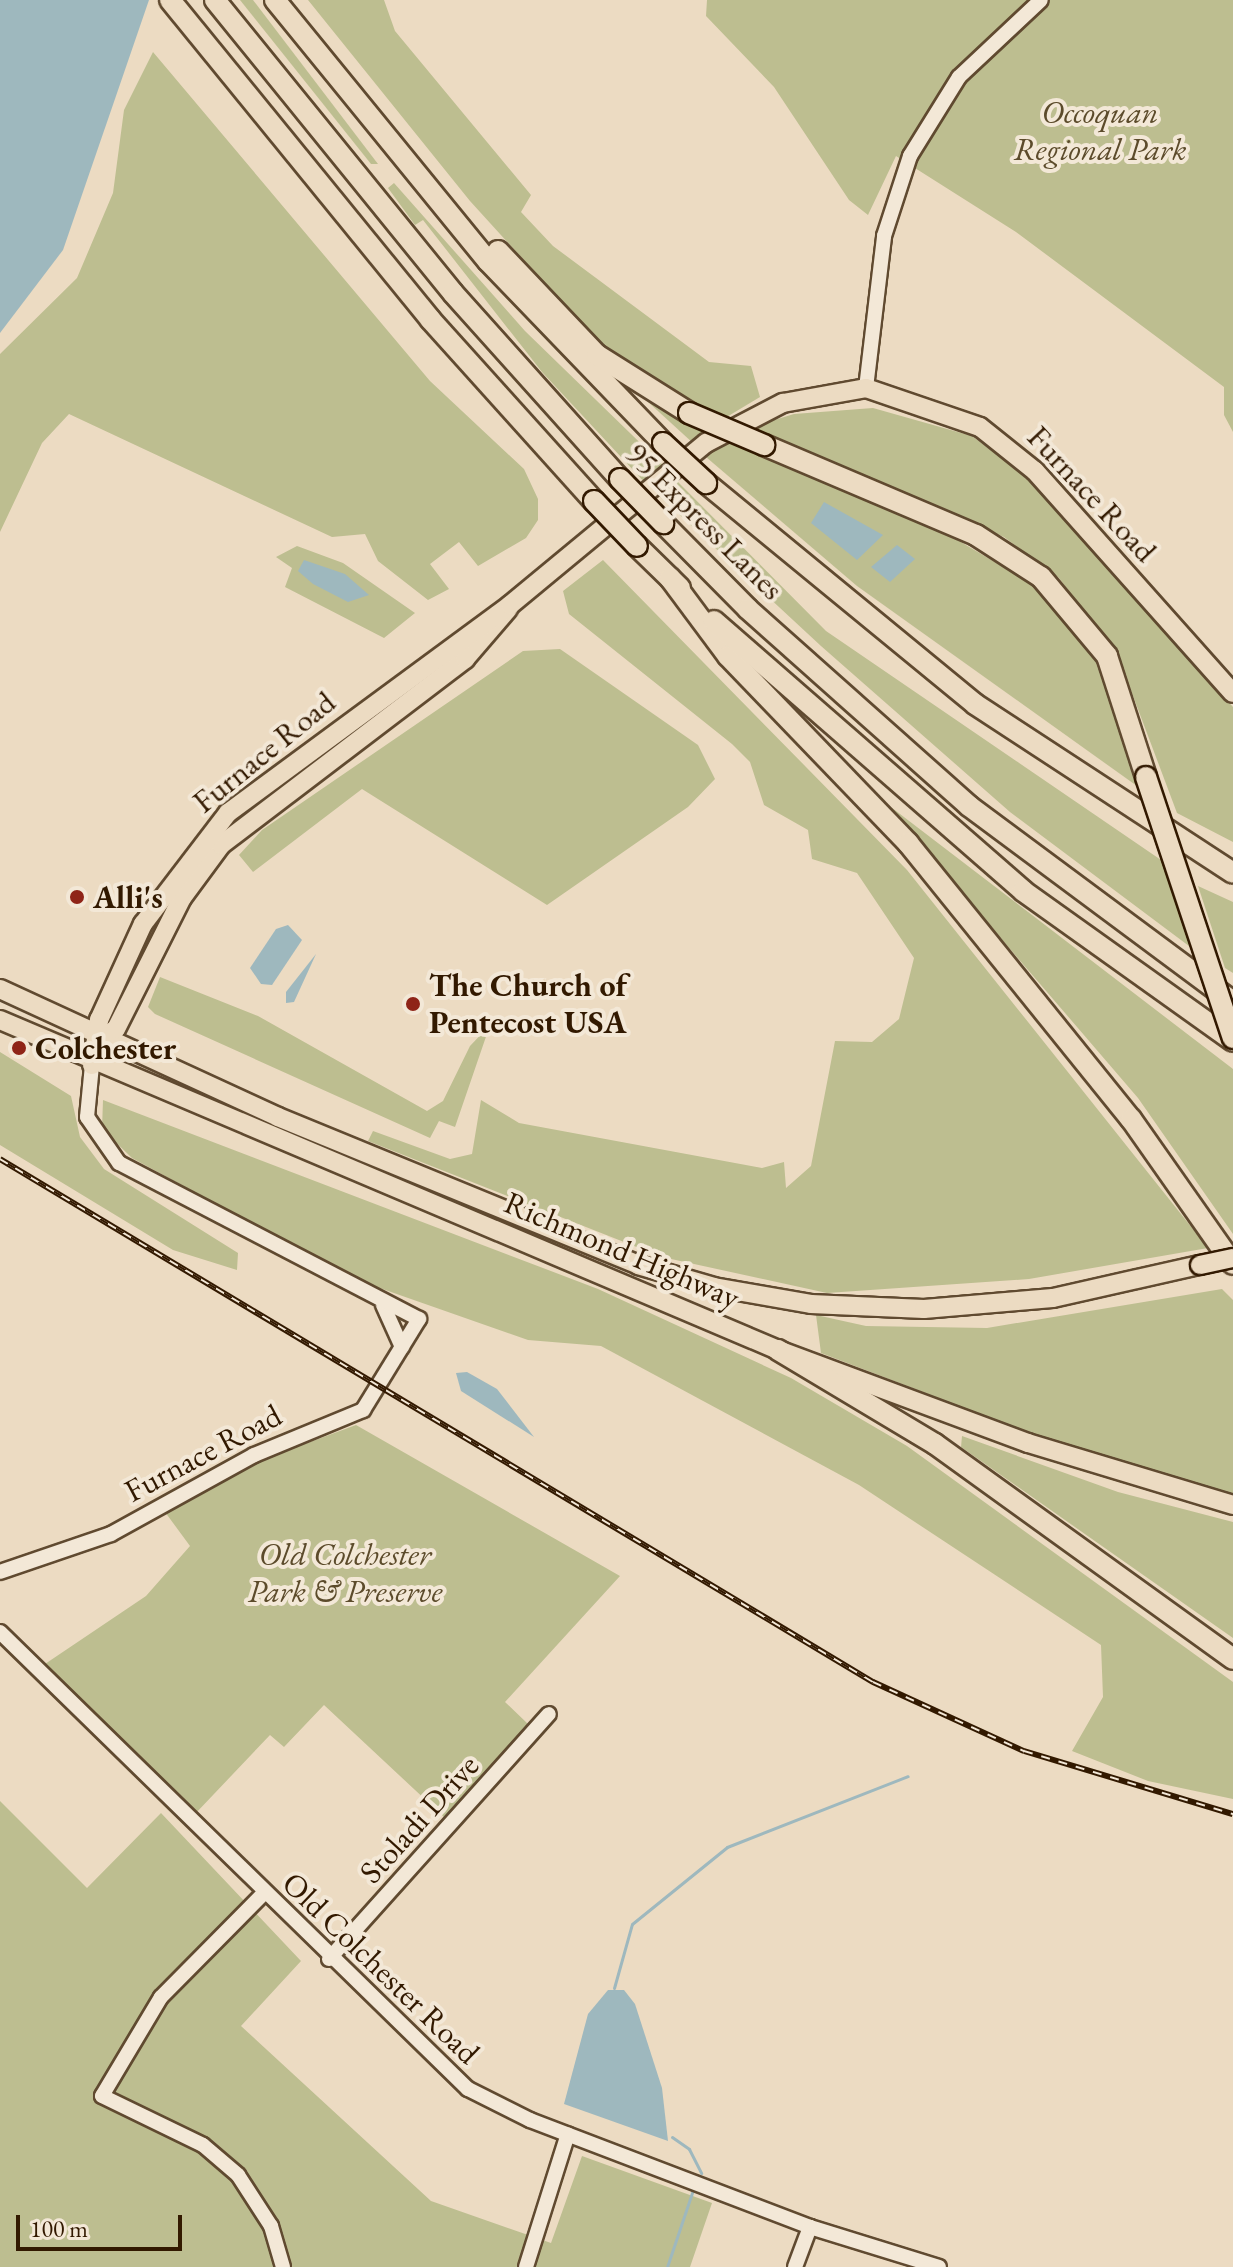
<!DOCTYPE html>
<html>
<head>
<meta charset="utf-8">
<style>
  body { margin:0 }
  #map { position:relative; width:1233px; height:2267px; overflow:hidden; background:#ecdbc2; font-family:"EB Garamond",serif }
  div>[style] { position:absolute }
  .green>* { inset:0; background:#bdbe90 }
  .water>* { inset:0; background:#9eb8be }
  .stream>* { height:3px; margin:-1.5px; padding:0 1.5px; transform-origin:1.5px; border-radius:1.5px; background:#9eb8be }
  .roads { filter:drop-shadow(2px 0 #604a30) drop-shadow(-2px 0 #604a30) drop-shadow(0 2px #604a30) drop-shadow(0 -2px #604a30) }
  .minor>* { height:14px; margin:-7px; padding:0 7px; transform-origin:7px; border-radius:7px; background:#f3e8d7 }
  .major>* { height:18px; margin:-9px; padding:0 9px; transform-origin:9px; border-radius:9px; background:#ecdbc2 }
  .highway>* { height:20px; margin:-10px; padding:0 10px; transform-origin:10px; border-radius:10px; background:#ecdbc2 }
  .rail>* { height:6px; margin-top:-3px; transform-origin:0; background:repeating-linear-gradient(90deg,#f3e8d7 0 9px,#321900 0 18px); box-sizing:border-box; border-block:2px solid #321900 }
  .bridges { filter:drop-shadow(2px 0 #321900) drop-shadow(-2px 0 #321900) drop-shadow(0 2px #321900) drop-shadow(0 -2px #321900) }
  .major-bridge>* { height:18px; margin:-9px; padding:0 9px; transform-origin:9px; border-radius:9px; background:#ecdbc2 }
  .highway-bridge>* { height:20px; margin:-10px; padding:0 10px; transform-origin:10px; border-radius:10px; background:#ecdbc2 }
  .dots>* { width:22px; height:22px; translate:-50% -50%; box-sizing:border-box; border:4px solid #f3e8d7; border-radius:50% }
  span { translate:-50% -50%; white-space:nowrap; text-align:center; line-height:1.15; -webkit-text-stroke:8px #f3e8d7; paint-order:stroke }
  .park-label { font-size:32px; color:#5c4b2b; font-style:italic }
  .street-label { font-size:32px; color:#321900 }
  .poi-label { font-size:32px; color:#321900; font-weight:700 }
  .left { translate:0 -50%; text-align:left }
  .scale { position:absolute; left:16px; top:2215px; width:166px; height:36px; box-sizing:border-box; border:4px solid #321900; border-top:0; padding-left:10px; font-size:24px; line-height:28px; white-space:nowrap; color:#321900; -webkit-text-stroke:6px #f3e8d7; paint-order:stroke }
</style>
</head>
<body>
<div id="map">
  <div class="green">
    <i style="clip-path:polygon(240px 0,253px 0,378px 164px,371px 164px)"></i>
    <i style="clip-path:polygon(308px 0,384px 0,395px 31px,531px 195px,521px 212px,553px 246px,709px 362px,751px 366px,760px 397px,725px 418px,684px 402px,602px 346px,470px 201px)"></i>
    <i style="clip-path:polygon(707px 0,1233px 0,1233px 432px,1224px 415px,1224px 387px,1016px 232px,896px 156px,868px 215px,849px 200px,774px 87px,706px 16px)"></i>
    <i style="clip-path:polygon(153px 52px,430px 381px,524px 469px,538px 499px,538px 520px,526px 538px,478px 566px,459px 542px,430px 564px,449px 589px,428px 600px,378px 561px,365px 534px,332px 537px,69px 414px,42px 443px,0 532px,0 354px,77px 278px,113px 193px,124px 110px)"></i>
    <i style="clip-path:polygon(394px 183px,525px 331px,666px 468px,647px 485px,542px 372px,423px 220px,415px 225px,388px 188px)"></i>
    <i style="clip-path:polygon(647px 401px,688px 420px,707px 430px,694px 444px)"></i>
    <i style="clip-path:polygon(873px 408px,972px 436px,1038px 486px,1233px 707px,1233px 842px,1177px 813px,1118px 656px,1059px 578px,1004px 537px,751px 427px,794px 414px)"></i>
    <i style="clip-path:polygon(725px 440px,949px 535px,1032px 584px,1066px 614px,1102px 665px,1144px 791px,857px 586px,706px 457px)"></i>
    <i style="clip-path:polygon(676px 480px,826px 631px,1164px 862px,1201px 955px,1010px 812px,821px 646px,657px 494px)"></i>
    <i style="clip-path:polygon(297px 546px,343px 563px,415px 613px,384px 638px,285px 587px,292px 568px,276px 557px)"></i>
    <i style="clip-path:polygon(603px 560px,907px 870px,1208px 1248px,1029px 1279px,827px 1293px,662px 1257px,368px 1141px,373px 1131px,450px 1159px,472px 1154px,481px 1100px,519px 1123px,762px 1168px,784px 1162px,786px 1188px,811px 1166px,835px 1041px,872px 1042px,899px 1019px,914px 958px,857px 873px,812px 859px,808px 830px,764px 805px,750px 762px,732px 744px,569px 614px,563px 591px)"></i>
    <i style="clip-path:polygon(560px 649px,698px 745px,715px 779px,688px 807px,547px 905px,362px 789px,253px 872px,239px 855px,262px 830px,523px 651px)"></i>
    <i style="clip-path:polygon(883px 801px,1233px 1069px,1233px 1234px,1138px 1098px)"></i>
    <i style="clip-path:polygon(1198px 886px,1233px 902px,1233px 973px,1225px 968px)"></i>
    <i style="clip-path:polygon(160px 977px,258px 1016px,427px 1111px,443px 1101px,470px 1046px,490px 1025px,455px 1127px,439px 1121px,430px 1138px,155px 1014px,148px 1007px)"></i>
    <i style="clip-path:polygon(0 1052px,71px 1096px,80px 1137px,104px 1169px,238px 1253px,237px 1270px,173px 1250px,0 1145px)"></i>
    <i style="clip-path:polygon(103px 1100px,598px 1289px,791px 1378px,907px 1446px,1233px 1682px,1233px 1799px,1148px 1781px,1072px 1751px,1103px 1697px,1101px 1645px,859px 1485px,601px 1346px,528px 1340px,354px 1279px,132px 1158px,102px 1129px)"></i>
    <i style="clip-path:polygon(1222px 1289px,1233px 1300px,1233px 1498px,1053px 1442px,821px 1353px,816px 1315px,866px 1326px,987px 1328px)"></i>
    <i style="clip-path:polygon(356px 1425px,620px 1576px,505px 1702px,528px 1724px,445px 1818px,324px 1705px,284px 1747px,270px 1735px,195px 1814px,45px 1664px,146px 1596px,190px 1546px,165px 1512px,256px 1462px)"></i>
    <i style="clip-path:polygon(962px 1436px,1118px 1492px,1233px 1522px,1233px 1638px,961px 1447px)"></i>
    <i style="clip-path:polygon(0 1801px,87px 1888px,161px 1813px,301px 1961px,241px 2026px,431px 2201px,551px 2243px,582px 2156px,712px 2203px,690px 2267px,0 2267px)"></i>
  </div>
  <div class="water">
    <i style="clip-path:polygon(0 0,149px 0,63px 250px,0 333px)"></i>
    <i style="clip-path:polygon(824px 502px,883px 535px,857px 560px,811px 523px)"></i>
    <i style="clip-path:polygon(897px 545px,915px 559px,890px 582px,871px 567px)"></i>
    <i style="clip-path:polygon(304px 560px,345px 574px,369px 595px,348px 602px,313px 584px,298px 571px)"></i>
    <i style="clip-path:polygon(288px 925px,302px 940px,272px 985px,261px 984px,250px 968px,276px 929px)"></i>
    <i style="clip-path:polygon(316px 954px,294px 1002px,286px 1003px,286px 992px)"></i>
    <i style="clip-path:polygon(467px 1372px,497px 1389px,534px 1437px,461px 1391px,456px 1373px)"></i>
    <i style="clip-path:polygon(608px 1990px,624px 1990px,635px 2004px,662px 2088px,668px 2141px,564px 2104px,588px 2014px)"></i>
  </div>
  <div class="stream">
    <i style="left:614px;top:1988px;width:66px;rotate:-74.3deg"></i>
    <i style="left:632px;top:1924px;width:122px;rotate:-39deg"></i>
    <i style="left:727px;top:1847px;width:194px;rotate:-21.4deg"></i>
    <i style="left:672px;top:2137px;width:21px;rotate:35deg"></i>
    <i style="left:689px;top:2149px;width:27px;rotate:63deg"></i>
    <i style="left:667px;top:2267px;width:84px;rotate:-71.4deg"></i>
  </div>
  <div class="roads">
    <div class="minor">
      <i style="left:866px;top:388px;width:153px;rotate:-83.2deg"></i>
      <i style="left:884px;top:236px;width:84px;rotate:-72deg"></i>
      <i style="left:910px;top:156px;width:93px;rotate:-58.2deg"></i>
      <i style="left:959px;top:77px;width:112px;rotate:-43.2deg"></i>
      <i style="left:383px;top:1305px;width:46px;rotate:65.7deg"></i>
      <i style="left:0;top:1572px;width:117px;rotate:-18.9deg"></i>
      <i style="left:111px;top:1534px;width:163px;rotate:-28.9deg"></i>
      <i style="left:254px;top:1455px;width:118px;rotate:-22.4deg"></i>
      <i style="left:363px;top:1410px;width:107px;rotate:-58.4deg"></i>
      <i style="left:419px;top:1319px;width:338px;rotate:-152.5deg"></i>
      <i style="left:119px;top:1163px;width:56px;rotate:-124.8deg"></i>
      <i style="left:87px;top:1117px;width:52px;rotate:-84.5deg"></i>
      <i style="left:0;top:1632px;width:654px;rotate:44.32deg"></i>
      <i style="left:468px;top:2089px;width:69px;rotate:26.6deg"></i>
      <i style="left:530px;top:2120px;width:300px;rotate:20.9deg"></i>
      <i style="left:810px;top:2227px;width:135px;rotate:17.2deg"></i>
      <i style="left:263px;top:1894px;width:145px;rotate:134.7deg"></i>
      <i style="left:161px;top:1997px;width:115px;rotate:120.8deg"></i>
      <i style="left:102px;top:2096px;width:112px;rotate:25.9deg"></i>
      <i style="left:203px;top:2145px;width:46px;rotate:40.6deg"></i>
      <i style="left:238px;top:2175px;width:61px;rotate:57.1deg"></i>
      <i style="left:271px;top:2226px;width:43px;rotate:73.7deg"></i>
      <i style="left:329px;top:1959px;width:329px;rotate:-48.1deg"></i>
      <i style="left:526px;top:2267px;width:139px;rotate:-72.5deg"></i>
      <i style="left:795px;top:2267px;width:43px;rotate:-69.4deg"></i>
    </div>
    <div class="major">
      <i style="left:0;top:989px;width:306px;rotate:24.7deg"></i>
      <i style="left:278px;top:1117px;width:389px;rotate:22.3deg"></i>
      <i style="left:638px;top:1265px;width:79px;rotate:16.1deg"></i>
      <i style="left:714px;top:1287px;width:98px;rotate:9.9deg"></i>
      <i style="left:811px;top:1304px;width:113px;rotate:2.5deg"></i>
      <i style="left:924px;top:1309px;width:129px;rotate:-4.9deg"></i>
      <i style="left:1053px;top:1298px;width:151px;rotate:-12.7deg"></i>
      <i style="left:0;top:1020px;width:845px;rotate:22.98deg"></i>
      <i style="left:778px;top:1350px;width:267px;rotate:20.4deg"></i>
      <i style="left:1028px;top:1443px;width:214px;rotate:16.8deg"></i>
      <i style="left:100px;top:1040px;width:19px;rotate:-35deg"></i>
      <i style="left:116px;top:1029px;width:147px;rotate:-63.3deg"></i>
      <i style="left:182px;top:898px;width:66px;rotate:-53.7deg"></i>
      <i style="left:221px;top:845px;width:307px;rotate:-37.3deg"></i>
      <i style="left:465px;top:659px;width:66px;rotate:-49.3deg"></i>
      <i style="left:92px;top:1065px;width:46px;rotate:-81.2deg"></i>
      <i style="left:99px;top:1020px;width:106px;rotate:-65.4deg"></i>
      <i style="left:143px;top:924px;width:140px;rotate:-52.6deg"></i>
      <i style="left:228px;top:813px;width:350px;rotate:-36.4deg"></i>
      <i style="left:510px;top:605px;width:254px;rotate:-39.6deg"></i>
      <i style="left:706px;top:443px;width:87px;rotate:-27.5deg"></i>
      <i style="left:783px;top:403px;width:84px;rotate:-10.2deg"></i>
      <i style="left:866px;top:388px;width:120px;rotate:18.9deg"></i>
      <i style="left:980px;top:427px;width:70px;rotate:38.7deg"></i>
      <i style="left:1035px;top:471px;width:297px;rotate:48.3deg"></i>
    </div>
    <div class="highway">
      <i style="left:170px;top:0;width:412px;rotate:50.8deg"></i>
      <i style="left:430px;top:319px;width:245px;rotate:48deg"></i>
      <i style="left:215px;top:0;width:377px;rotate:50.9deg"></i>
      <i style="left:453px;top:293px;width:250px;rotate:48.1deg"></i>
      <i style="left:275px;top:0;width:337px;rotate:50.8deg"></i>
      <i style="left:488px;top:261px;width:252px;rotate:46.1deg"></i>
      <i style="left:498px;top:251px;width:144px;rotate:46.4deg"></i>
      <i style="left:597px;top:355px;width:109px;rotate:32.2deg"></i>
      <i style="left:764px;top:445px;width:230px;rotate:23deg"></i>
      <i style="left:976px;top:535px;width:77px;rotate:32.9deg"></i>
      <i style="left:1041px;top:577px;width:103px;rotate:50.1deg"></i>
      <i style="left:1107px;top:656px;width:127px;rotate:72.1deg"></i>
      <i style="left:706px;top:483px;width:348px;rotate:39.4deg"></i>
      <i style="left:975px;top:704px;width:308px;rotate:33.2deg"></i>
      <i style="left:663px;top:523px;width:121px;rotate:45.3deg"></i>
      <i style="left:748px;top:609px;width:296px;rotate:41.7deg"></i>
      <i style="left:969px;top:806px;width:329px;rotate:36.6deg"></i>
      <i style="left:637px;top:546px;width:60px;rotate:44.3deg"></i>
      <i style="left:670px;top:578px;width:97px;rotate:53.4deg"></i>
      <i style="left:728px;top:656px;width:260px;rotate:46.1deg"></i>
      <i style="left:908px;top:843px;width:355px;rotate:51.1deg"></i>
      <i style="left:1131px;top:1119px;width:177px;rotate:54.9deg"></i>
      <i style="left:714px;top:621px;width:410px;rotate:41.1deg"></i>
      <i style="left:1023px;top:891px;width:258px;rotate:35.5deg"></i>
      <i style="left:778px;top:1350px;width:183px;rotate:30.9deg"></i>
      <i style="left:935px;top:1444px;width:367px;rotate:35.8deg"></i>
    </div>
  </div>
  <div class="rail">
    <i style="left:0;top:1159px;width:1018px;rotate:30.93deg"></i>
    <i style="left:873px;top:1682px;width:166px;rotate:24.6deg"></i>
    <i style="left:1024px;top:1751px;width:218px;rotate:16.8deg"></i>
  </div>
  <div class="bridges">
    <div class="major-bridge">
      <i style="left:1200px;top:1265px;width:34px;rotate:-12deg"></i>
    </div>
    <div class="highway-bridge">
      <i style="left:689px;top:413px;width:82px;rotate:23.1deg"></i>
      <i style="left:663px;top:443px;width:59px;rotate:42.9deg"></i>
      <i style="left:620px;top:479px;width:62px;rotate:45.7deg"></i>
      <i style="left:594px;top:501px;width:62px;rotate:46.3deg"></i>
      <i style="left:1146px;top:777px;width:275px;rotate:71.6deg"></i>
    </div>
  </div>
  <div class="dots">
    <i style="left:77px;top:897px;background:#8f2418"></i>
    <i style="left:413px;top:1004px;background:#8f2418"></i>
    <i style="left:19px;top:1048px;background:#8f2418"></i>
  </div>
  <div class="park-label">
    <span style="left:1100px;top:131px">Occoquan<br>Regional Park</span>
    <span style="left:345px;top:1573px">Old Colchester<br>Park &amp; Preserve</span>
  </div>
  <div class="street-label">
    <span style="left:1092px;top:494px;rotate:47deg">Furnace Road</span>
    <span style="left:705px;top:521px;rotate:45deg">95 Express Lanes</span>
    <span style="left:264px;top:752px;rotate:-39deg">Furnace Road</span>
    <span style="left:622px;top:1250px;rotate:23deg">Richmond Highway</span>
    <span style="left:203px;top:1453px;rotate:-28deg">Furnace Road</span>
    <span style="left:419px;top:1819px;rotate:-48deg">Stoladi Drive</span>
    <span style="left:381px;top:1968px;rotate:44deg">Old Colchester Road</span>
  </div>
  <div class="poi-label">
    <span class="left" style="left:93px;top:897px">Alli's</span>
    <span class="left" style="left:429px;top:1004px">The Church of<br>Pentecost USA</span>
    <span class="left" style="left:35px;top:1048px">Colchester</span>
  </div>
  <div class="scale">100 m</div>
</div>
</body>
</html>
